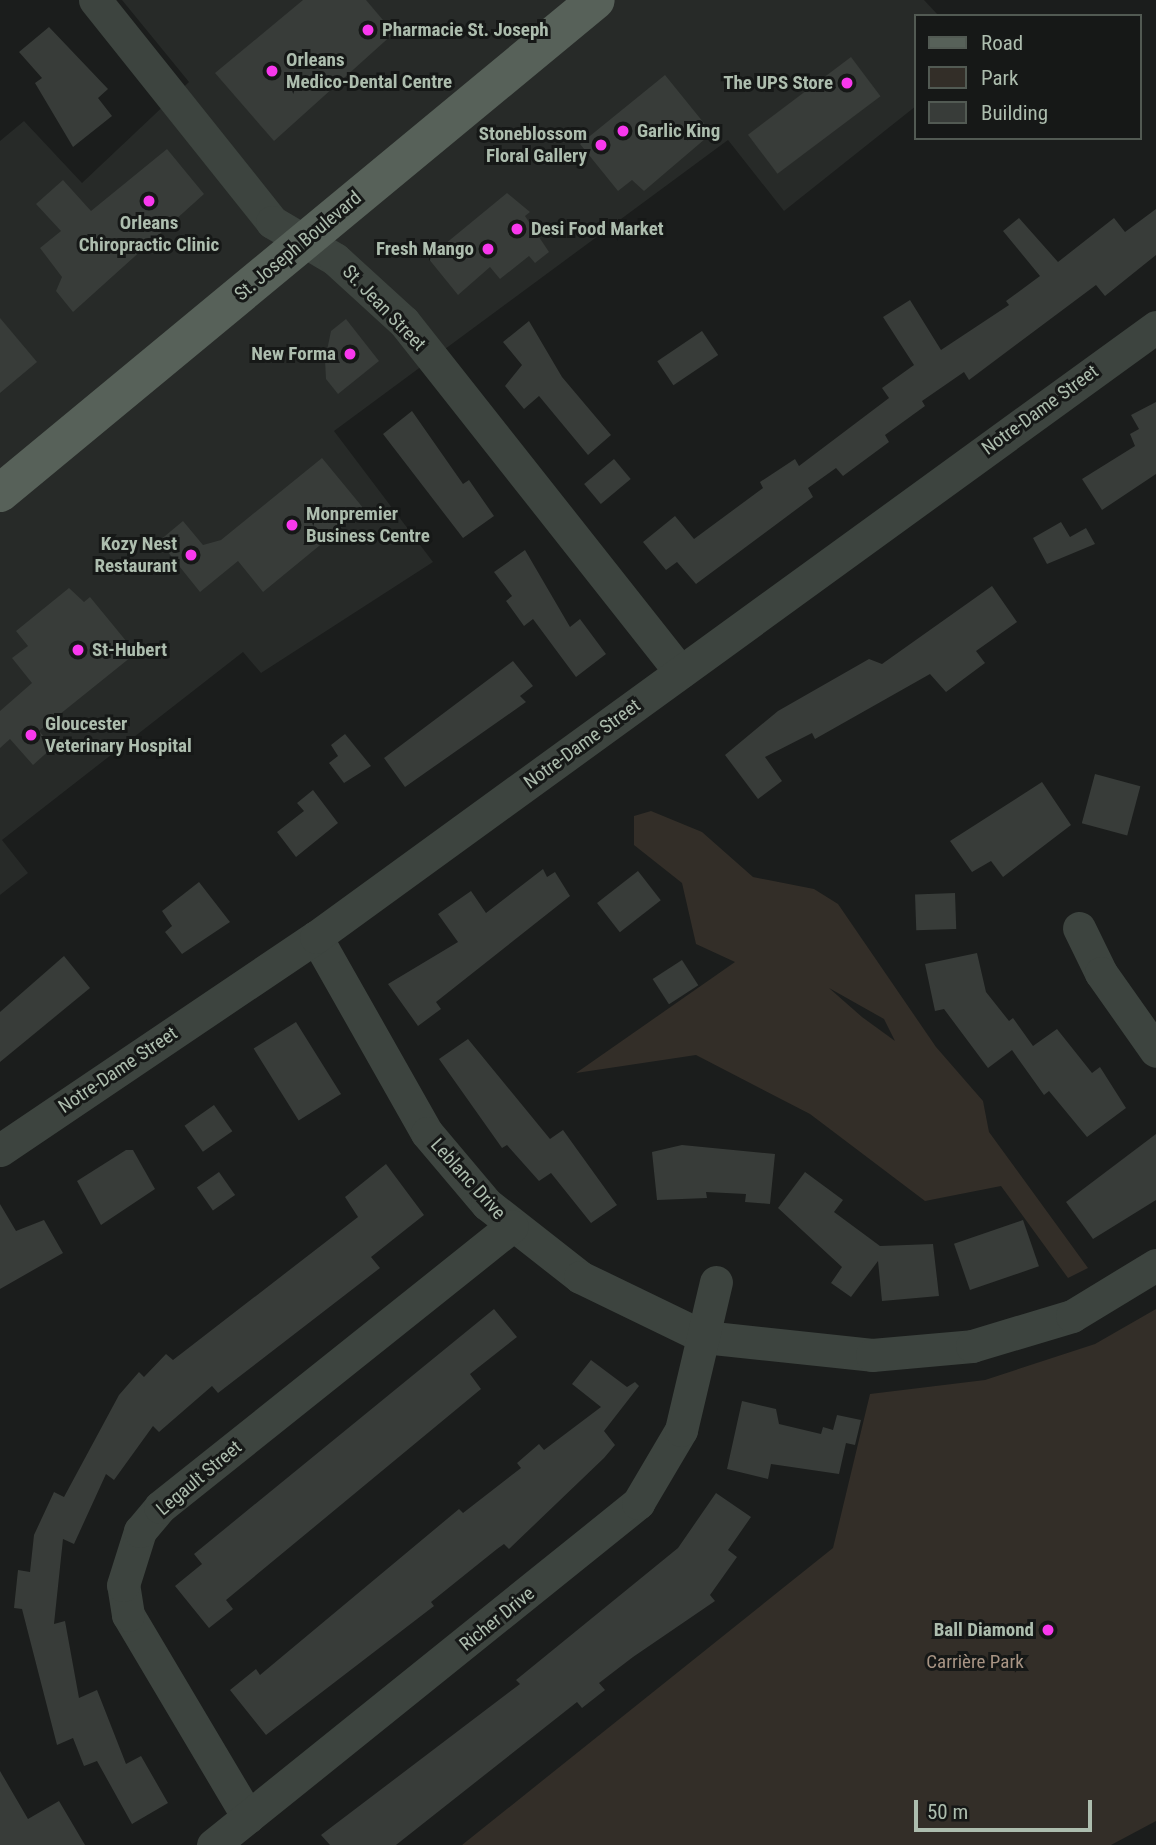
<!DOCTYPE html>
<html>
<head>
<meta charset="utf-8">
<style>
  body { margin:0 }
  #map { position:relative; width:1156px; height:1845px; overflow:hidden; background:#1b1d1c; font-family:"Roboto Condensed",sans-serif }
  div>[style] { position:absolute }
  .built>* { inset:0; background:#272a28 }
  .green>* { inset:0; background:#332e28 }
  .building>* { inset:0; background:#383c39; transform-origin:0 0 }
  .minor>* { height:33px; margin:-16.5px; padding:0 16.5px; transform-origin:16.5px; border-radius:16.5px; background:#3d443f }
  .major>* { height:38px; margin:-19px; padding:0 19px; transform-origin:19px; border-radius:19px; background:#576159 }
  .dots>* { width:19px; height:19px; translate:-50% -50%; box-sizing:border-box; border:4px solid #161817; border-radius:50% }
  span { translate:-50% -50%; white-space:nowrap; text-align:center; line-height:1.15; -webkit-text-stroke:6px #161817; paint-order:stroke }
  .poi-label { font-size:19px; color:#adbdae; font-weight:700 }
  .left { translate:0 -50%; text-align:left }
  .right { translate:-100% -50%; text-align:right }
  .street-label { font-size:19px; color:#adbdae }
  .park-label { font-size:19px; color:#a89484 }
  .legend { position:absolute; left:914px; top:14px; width:228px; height:126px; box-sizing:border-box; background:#161817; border:2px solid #525a53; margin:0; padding:9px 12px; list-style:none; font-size:21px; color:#adbdae }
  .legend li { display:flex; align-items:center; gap:14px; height:35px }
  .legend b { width:35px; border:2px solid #525a53 }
  .scale { position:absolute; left:914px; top:1800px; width:178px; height:32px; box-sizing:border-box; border:4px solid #adbdae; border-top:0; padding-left:9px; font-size:21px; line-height:24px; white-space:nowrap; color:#adbdae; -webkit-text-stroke:5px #161817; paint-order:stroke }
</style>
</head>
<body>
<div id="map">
  <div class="built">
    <i style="clip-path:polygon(122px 0,924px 0,939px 16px,916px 16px,916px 106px,784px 211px,728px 140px,334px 431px,433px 562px,261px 673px,243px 652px,2px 840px,28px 873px,0 895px,0 141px,24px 121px,82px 183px,189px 82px)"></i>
  </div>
  <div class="green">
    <i style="clip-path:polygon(evenodd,651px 811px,702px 832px,753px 877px,814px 889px,838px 904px,936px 1047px,983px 1101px,989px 1132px,1088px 1268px,1068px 1278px,1001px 1186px,925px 1201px,810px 1114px,696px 1055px,576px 1073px,735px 962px,696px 944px,682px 883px,634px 845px,634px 816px,651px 811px,829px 988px,884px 1019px,895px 1041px,862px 1017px,829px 988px)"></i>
    <i style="clip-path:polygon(1156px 1309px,1156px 1821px,1111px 1845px,462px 1845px,833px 1548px,870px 1394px,985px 1380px,1095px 1344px)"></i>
  </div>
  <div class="building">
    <i style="clip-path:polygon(303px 0,366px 0,394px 33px,274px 141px,215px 73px)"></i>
    <i style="clip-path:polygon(49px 27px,108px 89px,98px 98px,112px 116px,73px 147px,35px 83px,42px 78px,19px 52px)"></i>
    <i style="left:851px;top:57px;width:49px;height:129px;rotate:53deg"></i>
    <i style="clip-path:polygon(665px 75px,712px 133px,644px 191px,632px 180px,618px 191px,580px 144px)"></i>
    <i style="clip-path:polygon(167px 149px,204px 194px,73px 312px,56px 291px,62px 277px,40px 248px,61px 231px,36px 204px,63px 180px,91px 211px)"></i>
    <i style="clip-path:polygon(507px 193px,530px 212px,525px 216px,549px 252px,535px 263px,529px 256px,500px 279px,490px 267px,458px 295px,428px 258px)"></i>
    <i style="clip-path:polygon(1156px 209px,1156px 255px,1105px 296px,1096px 285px,969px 380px,964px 372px,922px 401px,925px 406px,885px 435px,889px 442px,843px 476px,836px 468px,808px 488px,813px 497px,696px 584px,677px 562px,666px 570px,643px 542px,675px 516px,694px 539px,763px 488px,760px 482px,795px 459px,799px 466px,889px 398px,882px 388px,914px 365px,883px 317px,910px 300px,941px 350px,1009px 305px,1006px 301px,1040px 276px,1003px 231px,1019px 218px,1058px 262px,1114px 218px,1125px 232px)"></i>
    <i style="clip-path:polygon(0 318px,37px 362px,0 393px)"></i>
    <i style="clip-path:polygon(346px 319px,379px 361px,338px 394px,326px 379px,325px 360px,331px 331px)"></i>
    <i style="clip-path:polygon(529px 321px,562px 377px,611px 435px,588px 455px,539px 396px,524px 409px,505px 386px,522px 365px,503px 342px)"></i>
    <i style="left:702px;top:331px;width:29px;height:54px;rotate:56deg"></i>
    <i style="clip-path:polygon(1156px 402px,1156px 474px,1102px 510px,1082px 479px,1135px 446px,1130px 434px,1139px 429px,1131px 415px)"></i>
    <i style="clip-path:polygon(412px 411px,463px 484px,469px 480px,494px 516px,463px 538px,383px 434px)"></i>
    <i style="clip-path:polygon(322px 458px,364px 509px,263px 592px,238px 561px,200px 592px,159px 541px,183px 521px,203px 545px,221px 540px)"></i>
    <i style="left:614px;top:459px;width:26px;height:39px;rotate:50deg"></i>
    <i style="clip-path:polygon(1061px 522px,1070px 537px,1086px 528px,1095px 544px,1047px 564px,1033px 538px)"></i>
    <i style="clip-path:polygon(525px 550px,570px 627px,580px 619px,606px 654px,576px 677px,533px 619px,524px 626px,506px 601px,512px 596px,494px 572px)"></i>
    <i style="clip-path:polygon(992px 586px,1017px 622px,976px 651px,985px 663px,946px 692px,930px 674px,815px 739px,812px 733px,765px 757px,782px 781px,758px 799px,725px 755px,778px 711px,869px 659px,882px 664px)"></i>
    <i style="clip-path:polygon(69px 588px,84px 602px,90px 597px,136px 653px,39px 731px,53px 747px,33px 765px,10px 739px,0 748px,0 711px,32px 683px,12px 658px,28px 646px,16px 631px)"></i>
    <i style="clip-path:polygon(513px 661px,533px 686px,520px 696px,526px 702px,405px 787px,384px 758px)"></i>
    <i style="clip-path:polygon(345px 734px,371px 766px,344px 783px,329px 763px,338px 756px,331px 745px)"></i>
    <i style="left:1095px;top:774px;width:47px;height:51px;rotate:15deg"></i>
    <i style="clip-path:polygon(1042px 782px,1071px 825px,1003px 877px,991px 861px,972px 872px,950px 841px)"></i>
    <i style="clip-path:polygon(313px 790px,338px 823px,296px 857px,277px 832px,304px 811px,297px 803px)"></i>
    <i style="clip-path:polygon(543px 869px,547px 877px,555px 872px,570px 896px,436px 1002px,441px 1009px,418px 1026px,388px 984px,458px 942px,438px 914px,471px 891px,486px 913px)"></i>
    <i style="left:638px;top:871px;width:37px;height:52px;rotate:52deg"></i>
    <i style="clip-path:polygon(199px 882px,230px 922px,182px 954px,165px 932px,172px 926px,162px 911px)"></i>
    <i style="left:955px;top:893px;width:36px;height:40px;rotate:88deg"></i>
    <i style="clip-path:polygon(977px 953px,986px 992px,1009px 1021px,1013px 1018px,1033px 1046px,1057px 1029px,1092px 1073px,1100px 1067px,1126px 1108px,1087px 1137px,1049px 1091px,1044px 1095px,1012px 1050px,988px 1068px,944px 1009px,935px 1011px,925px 964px)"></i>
    <i style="clip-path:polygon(64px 956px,90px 988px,0 1062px,0 1012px)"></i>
    <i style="left:682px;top:960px;width:30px;height:35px;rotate:57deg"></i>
    <i style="left:296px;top:1022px;width:85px;height:50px;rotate:58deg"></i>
    <i style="clip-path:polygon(468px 1039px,550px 1139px,563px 1130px,617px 1205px,591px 1223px,551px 1173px,539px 1181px,507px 1145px,502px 1148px,439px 1059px)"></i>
    <i style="left:214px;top:1105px;width:32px;height:36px;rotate:55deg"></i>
    <i style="clip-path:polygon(1156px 1134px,1156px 1200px,1093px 1239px,1066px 1202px)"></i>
    <i style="clip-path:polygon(682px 1145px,775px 1154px,770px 1204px,745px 1202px,746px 1194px,706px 1192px,707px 1198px,657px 1200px,652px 1152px)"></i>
    <i style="clip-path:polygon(126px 1150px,133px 1150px,155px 1189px,101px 1225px,77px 1181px)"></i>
    <i style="clip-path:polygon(386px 1164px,424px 1215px,371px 1257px,380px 1268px,218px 1393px,212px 1386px,159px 1432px,153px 1426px,114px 1480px,106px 1474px,74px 1544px,63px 1539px,54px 1624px,65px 1621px,79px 1698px,97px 1690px,126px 1764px,141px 1756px,168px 1803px,132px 1824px,97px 1761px,84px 1766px,73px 1738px,57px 1745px,22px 1609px,14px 1608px,18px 1570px,30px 1572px,34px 1535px,54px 1492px,64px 1497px,119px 1395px,139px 1372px,144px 1377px,166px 1354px,173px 1360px,358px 1217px,345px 1197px)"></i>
    <i style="left:219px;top:1172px;width:28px;height:27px;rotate:55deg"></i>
    <i style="clip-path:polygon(805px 1172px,843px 1200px,834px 1212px,880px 1246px,933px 1244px,939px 1296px,882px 1301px,878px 1261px,851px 1297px,831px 1283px,842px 1267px,778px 1208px)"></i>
    <i style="clip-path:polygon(0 1204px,16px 1231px,44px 1220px,63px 1253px,0 1289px)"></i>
    <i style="left:1023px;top:1220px;width:49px;height:73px;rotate:71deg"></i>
    <i style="clip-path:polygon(494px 1309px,517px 1337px,470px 1374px,481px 1389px,226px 1600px,233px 1609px,209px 1628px,175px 1586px,202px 1564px,194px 1554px)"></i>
    <i style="clip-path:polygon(591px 1360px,627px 1387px,635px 1382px,639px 1386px,604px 1431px,615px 1445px,604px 1458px,509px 1549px,504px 1544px,497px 1549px,431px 1602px,434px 1606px,266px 1735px,230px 1690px,256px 1669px,260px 1675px,459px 1509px,463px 1513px,521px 1468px,517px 1463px,539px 1444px,544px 1450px,601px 1407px,572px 1384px)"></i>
    <i style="clip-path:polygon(742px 1401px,776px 1409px,779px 1424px,821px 1434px,823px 1427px,833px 1430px,837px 1415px,861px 1420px,855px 1445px,846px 1443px,839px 1474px,771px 1464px,768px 1479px,727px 1469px)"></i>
    <i style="clip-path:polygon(716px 1493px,751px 1517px,728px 1550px,737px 1557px,710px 1595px,715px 1601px,633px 1657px,599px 1683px,605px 1690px,582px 1708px,577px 1702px,396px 1845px,330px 1845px,321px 1835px,520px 1684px,516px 1680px,678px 1548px)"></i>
    <i style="clip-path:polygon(0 1771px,28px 1819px,59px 1801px,85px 1845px,0 1845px)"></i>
  </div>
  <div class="minor">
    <i style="left:95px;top:0;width:284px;rotate:51.4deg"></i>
    <i style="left:272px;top:222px;width:73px;rotate:30.4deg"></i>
    <i style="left:335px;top:259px;width:93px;rotate:42.4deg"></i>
    <i style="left:404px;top:322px;width:446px;rotate:51.7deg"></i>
    <i style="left:1079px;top:928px;width:50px;rotate:63.9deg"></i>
    <i style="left:1101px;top:973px;width:95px;rotate:54.8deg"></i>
    <i style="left:316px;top:937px;width:225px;rotate:60.5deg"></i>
    <i style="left:427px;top:1133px;width:93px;rotate:49.8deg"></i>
    <i style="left:487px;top:1204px;width:118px;rotate:38.1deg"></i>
    <i style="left:580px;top:1277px;width:138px;rotate:25.8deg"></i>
    <i style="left:704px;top:1337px;width:169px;rotate:6.1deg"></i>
    <i style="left:872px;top:1355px;width:100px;rotate:-5.1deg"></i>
    <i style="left:972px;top:1346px;width:104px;rotate:-16.7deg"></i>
    <i style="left:1072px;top:1316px;width:98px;rotate:-31.3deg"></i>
    <i style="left:0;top:1150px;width:381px;rotate:-34deg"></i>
    <i style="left:316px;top:937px;width:1038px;rotate:-35.99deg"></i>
    <i style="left:248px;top:1817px;width:235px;rotate:-120.7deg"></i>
    <i style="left:128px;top:1615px;width:30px;rotate:-99deg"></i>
    <i style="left:123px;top:1585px;width:57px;rotate:-72.5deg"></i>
    <i style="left:140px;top:1531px;width:31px;rotate:-50deg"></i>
    <i style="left:160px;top:1507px;width:450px;rotate:-38.6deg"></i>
    <i style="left:213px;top:1845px;width:546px;rotate:-38.82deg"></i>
    <i style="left:638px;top:1503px;width:85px;rotate:-59.5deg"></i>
    <i style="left:681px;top:1430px;width:152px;rotate:-76.7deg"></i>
  </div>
  <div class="major">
    <i style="left:0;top:493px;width:773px;rotate:-39.6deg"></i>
  </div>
  <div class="dots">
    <i style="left:368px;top:30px;background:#f838ed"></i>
    <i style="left:272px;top:71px;background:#f838ed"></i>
    <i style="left:847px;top:83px;background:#f838ed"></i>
    <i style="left:623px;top:131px;background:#f838ed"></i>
    <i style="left:601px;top:145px;background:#f838ed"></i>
    <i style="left:149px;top:201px;background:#f838ed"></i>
    <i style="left:517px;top:229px;background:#f838ed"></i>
    <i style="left:488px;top:249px;background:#f838ed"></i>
    <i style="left:350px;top:354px;background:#f838ed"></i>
    <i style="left:292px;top:525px;background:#f838ed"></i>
    <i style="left:191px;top:555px;background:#f838ed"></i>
    <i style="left:78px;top:650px;background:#f838ed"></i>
    <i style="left:31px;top:735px;background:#f838ed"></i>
    <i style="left:1048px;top:1630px;background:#f838ed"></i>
  </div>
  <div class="poi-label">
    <span class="left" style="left:382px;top:30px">Pharmacie St. Joseph</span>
    <span class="left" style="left:286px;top:71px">Orleans<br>Medico-Dental Centre</span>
    <span class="right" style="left:833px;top:83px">The UPS Store</span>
    <span class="left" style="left:637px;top:131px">Garlic King</span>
    <span class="right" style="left:587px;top:145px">Stoneblossom<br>Floral Gallery</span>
    <span style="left:149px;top:234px">Orleans<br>Chiropractic Clinic</span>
    <span class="left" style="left:531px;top:229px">Desi Food Market</span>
    <span class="right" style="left:474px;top:249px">Fresh Mango</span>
    <span class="right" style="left:336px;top:354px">New Forma</span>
    <span class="left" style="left:306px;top:525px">Monpremier<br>Business Centre</span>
    <span class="right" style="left:177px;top:555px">Kozy Nest<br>Restaurant</span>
    <span class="left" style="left:92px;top:650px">St-Hubert</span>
    <span class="left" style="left:45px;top:735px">Gloucester<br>Veterinary Hospital</span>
    <span class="right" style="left:1034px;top:1630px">Ball Diamond</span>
  </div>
  <div class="street-label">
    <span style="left:298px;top:246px;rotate:-40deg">St. Joseph Boulevard</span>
    <span style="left:384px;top:308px;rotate:46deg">St. Jean Street</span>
    <span style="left:1040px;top:410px;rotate:-36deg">Notre-Dame Street</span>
    <span style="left:582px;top:744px;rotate:-36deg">Notre-Dame Street</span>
    <span style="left:118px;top:1070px;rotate:-34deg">Notre-Dame Street</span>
    <span style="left:468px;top:1179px;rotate:48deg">Leblanc Drive</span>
    <span style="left:199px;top:1478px;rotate:-40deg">Legault Street</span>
    <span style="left:497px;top:1619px;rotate:-39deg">Richer Drive</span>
  </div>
  <div class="park-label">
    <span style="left:975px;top:1662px">Carrière Park</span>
  </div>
  <ul class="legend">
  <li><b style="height:9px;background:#576159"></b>Road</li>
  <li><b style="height:19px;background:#332e28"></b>Park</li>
  <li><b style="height:19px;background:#383c39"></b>Building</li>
  </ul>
  <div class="scale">50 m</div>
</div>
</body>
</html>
